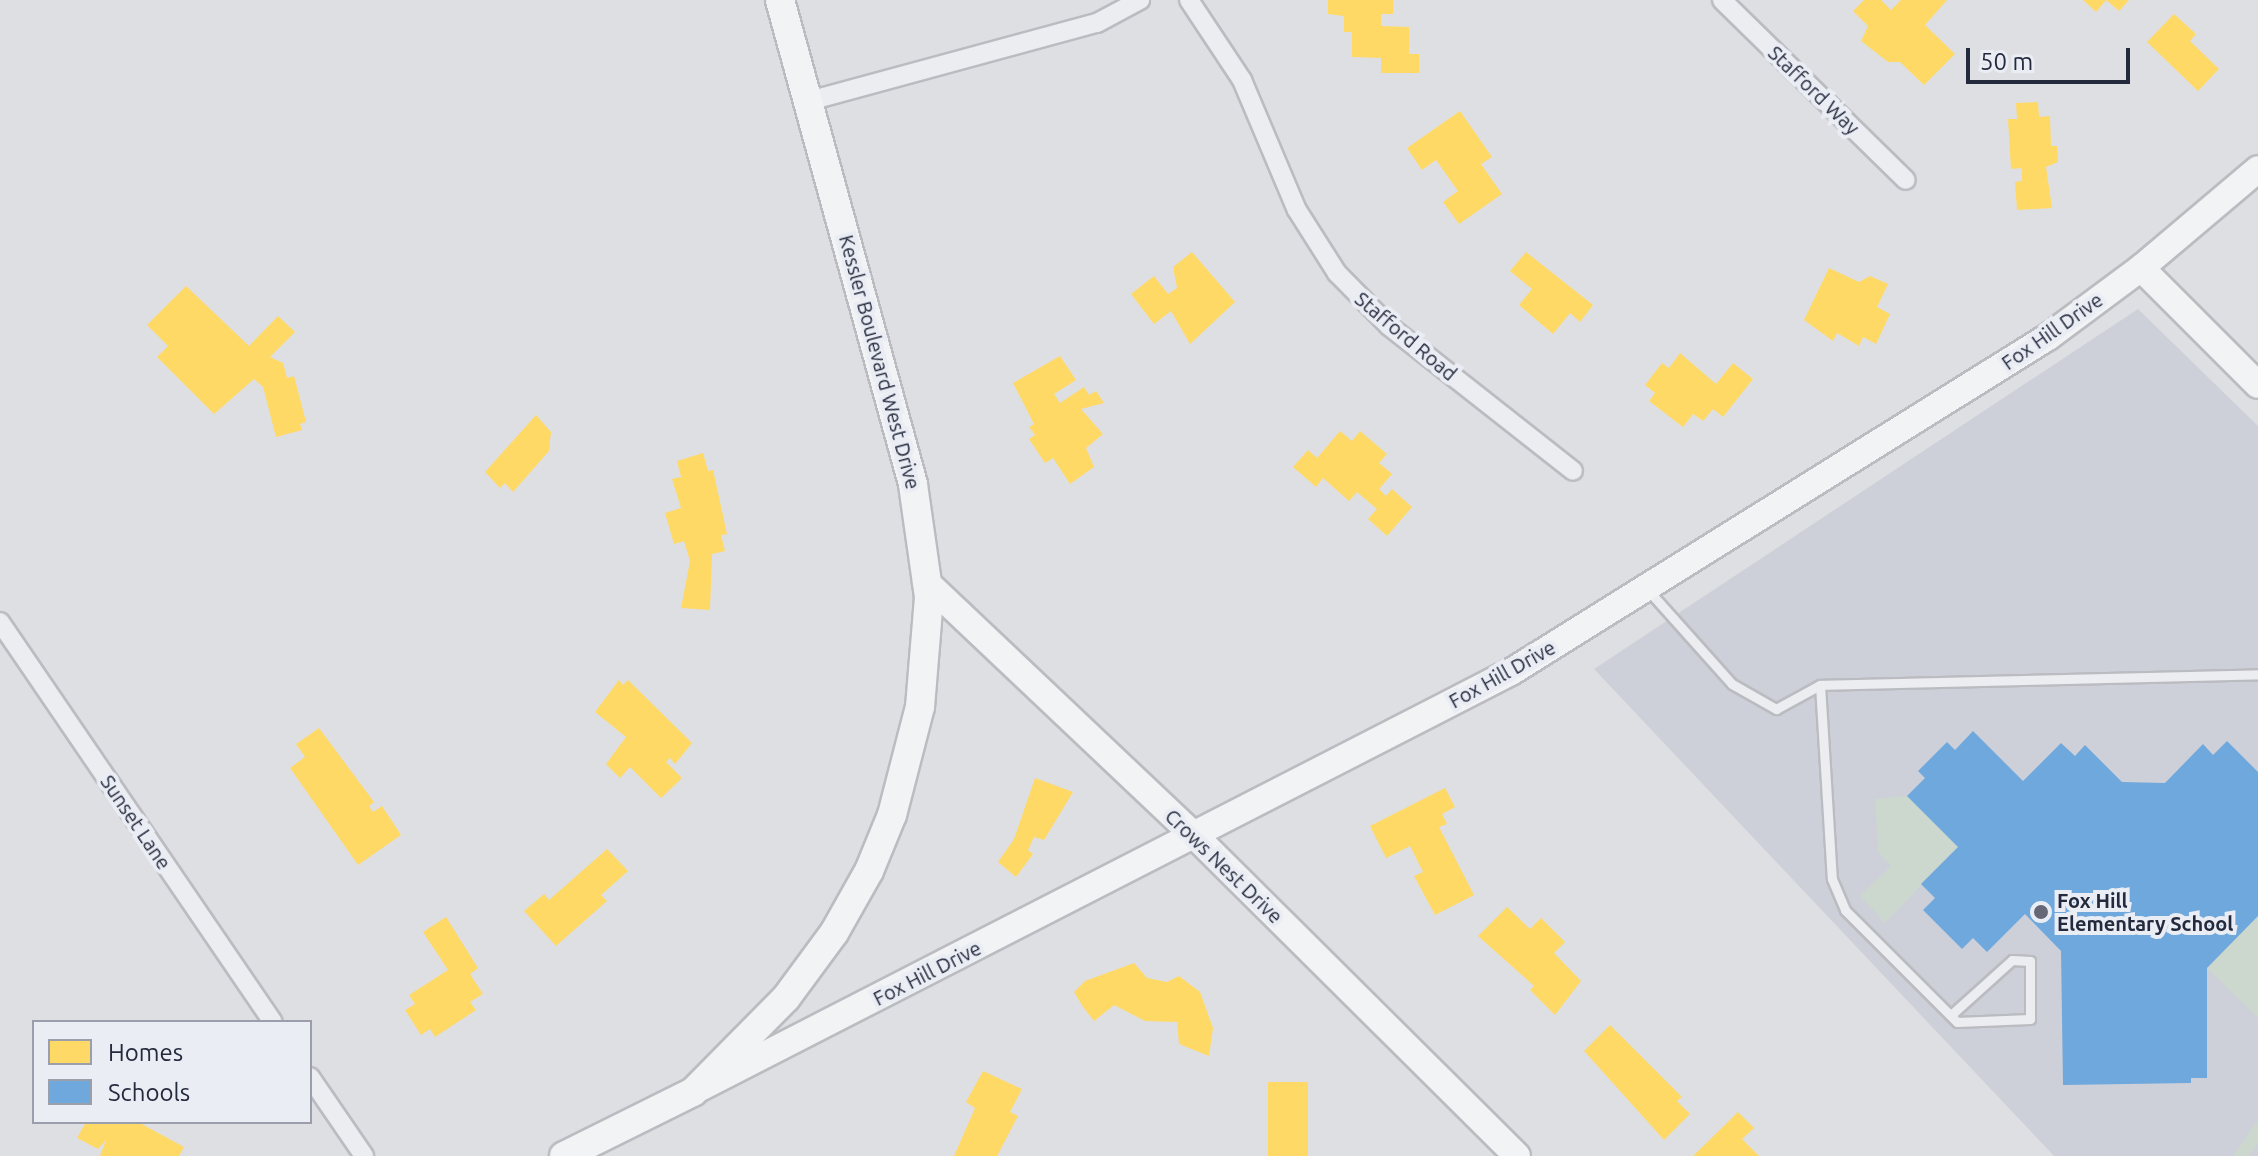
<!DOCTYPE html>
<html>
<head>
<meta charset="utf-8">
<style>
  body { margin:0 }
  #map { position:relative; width:2258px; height:1156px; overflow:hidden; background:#dedfe3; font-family:Ubuntu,sans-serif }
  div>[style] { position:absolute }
  .built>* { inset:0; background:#ced0d9 }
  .green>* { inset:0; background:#ccd7cd }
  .homes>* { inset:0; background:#ffd966; transform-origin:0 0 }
  .schools>* { inset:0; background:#6fa8dc }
  .roads { filter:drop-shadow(2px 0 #bbbcc1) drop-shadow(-2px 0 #bbbcc1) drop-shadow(0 2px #bbbcc1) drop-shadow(0 -2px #bbbcc1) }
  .lane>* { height:9px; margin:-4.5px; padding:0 4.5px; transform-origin:4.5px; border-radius:4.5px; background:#ecedf0 }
  .street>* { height:18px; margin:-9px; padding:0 9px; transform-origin:9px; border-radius:9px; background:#ecedf0 }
  .secondary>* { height:26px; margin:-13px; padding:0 13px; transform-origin:13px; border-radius:13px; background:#f2f3f4 }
  .primary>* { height:28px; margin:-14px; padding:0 14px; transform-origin:14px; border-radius:14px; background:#f2f3f4 }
  .dots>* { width:22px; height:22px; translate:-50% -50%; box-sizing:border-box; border:4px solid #eaedf4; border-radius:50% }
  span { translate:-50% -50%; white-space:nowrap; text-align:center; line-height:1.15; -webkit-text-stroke:8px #eaedf4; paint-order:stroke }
  .street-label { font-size:20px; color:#242a3d }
  .poi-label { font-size:20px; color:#242a3d; font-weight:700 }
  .left { translate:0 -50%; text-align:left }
  .legend { position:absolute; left:32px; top:1020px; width:280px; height:104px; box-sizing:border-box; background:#eaedf4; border:2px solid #9b9fab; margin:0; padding:10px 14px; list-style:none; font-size:24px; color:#242a3d }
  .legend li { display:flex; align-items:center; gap:16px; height:40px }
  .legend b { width:40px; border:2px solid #9b9fab }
  .scale { position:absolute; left:1966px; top:48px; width:164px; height:36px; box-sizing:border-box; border:4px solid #242a3d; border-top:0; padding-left:10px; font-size:24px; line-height:28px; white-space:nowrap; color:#242a3d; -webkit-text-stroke:6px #eaedf4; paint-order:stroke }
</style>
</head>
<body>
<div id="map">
  <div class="built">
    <i style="clip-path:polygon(2138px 309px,2258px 426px,2258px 1156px,2054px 1156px,1594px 669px)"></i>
  </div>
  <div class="green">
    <i style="clip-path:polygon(1907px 796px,1958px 847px,1885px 923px,1860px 896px,1891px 866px,1878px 852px,1875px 799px)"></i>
    <i style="clip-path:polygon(2258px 916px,2258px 1018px,2207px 968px)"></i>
    <i style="clip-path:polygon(2258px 1120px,2258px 1143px,2249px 1156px,2233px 1156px)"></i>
  </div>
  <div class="homes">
    <i style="clip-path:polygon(1328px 0,1393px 0,1393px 14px,1381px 14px,1381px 26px,1409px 27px,1409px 54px,1419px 54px,1419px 73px,1381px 73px,1381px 58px,1352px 57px,1352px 32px,1344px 32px,1344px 16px,1328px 14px)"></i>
    <i style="clip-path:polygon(1864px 0,1881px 0,1891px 10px,1901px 0,1947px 0,1925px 25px,1955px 54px,1924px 85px,1900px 62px,1888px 62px,1861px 41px,1868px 26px,1853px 11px)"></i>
    <i style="clip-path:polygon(2083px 0,2106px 0,2096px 12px)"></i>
    <i style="clip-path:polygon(2106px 0,2129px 0,2119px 11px)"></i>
    <i style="clip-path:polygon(2174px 14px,2196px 34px,2190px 41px,2219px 69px,2198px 91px,2147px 42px)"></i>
    <i style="clip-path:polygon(2038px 102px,2039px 117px,2050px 116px,2051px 146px,2057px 146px,2058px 162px,2046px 167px,2052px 208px,2017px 210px,2015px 182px,2022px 181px,2022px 168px,2011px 169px,2008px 119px,2017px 119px,2016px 103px)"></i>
    <i style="clip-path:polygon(1460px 111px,1492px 157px,1481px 164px,1502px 194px,1459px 224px,1443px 202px,1458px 191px,1436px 160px,1422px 170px,1407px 148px)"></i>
    <i style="clip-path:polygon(1192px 252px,1235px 302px,1190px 344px,1171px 311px,1154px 324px,1131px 294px,1154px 276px,1168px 294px,1177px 288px,1173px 267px)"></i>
    <i style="clip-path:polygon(1526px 252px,1593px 305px,1580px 322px,1570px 313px,1553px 334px,1519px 305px,1532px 289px,1510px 271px)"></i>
    <i style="clip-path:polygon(1829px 268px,1859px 282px,1870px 276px,1888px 284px,1877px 307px,1890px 314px,1876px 344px,1863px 337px,1859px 346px,1837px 333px,1833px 341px,1804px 320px)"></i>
    <i style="clip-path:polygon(186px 286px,249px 346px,278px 316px,295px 332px,270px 357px,283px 363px,287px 378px,294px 376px,306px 422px,300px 424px,302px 430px,276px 437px,263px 387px,254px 379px,214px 414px,157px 357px,168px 346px,147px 325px)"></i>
    <i style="clip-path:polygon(1680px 353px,1716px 384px,1733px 363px,1753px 379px,1723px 417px,1713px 409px,1703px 421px,1693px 414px,1683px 427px,1649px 401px,1655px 393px,1645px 385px,1662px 363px,1669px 368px)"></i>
    <i style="clip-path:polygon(1060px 356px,1076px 380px,1054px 394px,1060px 403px,1084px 387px,1089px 395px,1096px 391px,1104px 403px,1081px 409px,1103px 434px,1086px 448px,1094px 467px,1070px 484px,1053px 458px,1045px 463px,1029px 439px,1035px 435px,1029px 427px,1034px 424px,1013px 383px)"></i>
    <i style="clip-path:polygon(536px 415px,551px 432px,549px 451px,513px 492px,505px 483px,500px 488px,485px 472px)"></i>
    <i style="clip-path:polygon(1340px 431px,1352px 441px,1360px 431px,1387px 454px,1379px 463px,1392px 474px,1379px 489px,1386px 496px,1392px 489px,1412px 507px,1387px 536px,1368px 519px,1377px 509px,1357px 492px,1349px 501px,1323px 478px,1316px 487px,1293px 467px,1308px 450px,1317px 458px)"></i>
    <i style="clip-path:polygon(703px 453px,708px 471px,713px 470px,727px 534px,721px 535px,725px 551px,712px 554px,710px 610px,681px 608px,690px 561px,684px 541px,674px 544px,665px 513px,681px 508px,672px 479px,681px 477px,677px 461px)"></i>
    <i style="clip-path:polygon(619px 680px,623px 685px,628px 680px,692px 743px,675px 764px,670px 758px,666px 762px,682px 778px,661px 798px,630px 767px,620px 778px,606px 764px,626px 737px,595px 712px)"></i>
    <i style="clip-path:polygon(319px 728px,374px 802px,369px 806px,373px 812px,382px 806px,401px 835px,358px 865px,290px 768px,305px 757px,296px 744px)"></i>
    <i style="clip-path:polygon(1035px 778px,1073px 792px,1044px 840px,1034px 837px,1028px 850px,1033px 854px,1016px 877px,998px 862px,1014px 839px)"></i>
    <i style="clip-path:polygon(1445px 788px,1455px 807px,1442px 814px,1447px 824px,1439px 827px,1474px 895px,1435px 915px,1414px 876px,1423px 872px,1410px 846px,1386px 858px,1370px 826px)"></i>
    <i style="clip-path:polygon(607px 849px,628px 871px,601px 895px,607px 901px,556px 946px,524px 911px,544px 894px,549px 900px)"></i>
    <i style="clip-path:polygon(1507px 907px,1530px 929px,1541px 918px,1565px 942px,1554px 953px,1581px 981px,1555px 1015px,1530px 990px,1534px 986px,1478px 936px)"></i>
    <i style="clip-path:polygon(446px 917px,478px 968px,470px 974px,483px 994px,470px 1002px,476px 1010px,435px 1037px,430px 1029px,421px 1035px,405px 1010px,415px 1004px,409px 995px,448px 970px,423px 932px)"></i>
    <i style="clip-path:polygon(1134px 963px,1147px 978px,1167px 982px,1179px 976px,1200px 992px,1213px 1028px,1209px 1056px,1179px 1044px,1177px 1022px,1145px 1021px,1114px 1005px,1094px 1021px,1083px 1007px,1074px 992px,1085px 981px)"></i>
    <i style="clip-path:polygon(1610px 1025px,1682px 1097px,1677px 1101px,1690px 1114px,1664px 1140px,1584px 1051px)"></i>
    <i style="clip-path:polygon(983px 1071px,1022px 1089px,1010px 1112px,1018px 1116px,997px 1156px,954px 1156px,975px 1108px,966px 1102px)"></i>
    <i style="left:1268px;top:1082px;width:40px;height:74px"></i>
    <i style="clip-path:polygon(1738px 1112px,1754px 1128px,1742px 1139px,1759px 1156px,1693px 1156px)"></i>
    <i style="clip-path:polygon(86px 1122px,138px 1122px,184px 1147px,179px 1156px,100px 1156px,106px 1140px,98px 1149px,77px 1138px)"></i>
  </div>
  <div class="schools">
    <i style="clip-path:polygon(1973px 731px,2023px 781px,2061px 743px,2075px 756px,2085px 745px,2122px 782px,2165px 783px,2203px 744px,2213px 755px,2227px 741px,2258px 772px,2258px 916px,2207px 968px,2207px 1078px,2191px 1078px,2191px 1083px,2063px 1085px,2061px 951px,2025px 914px,1987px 952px,1973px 938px,1962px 949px,1923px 910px,1935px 898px,1921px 884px,1958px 847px,1907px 796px,1925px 778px,1918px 771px,1947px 742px,1955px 750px)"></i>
  </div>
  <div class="roads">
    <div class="lane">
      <i style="left:1648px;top:590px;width:126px;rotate:48.2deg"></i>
      <i style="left:1732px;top:684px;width:51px;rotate:29.6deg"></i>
      <i style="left:1776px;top:709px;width:50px;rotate:-28.6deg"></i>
      <i style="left:1820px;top:685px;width:438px;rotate:-1.4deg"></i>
      <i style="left:1820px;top:685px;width:194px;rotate:86.5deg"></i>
      <i style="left:1832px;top:879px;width:34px;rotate:67deg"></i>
      <i style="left:1845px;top:910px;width:158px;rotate:45deg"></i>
      <i style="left:1957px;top:1022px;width:73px;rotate:-2.4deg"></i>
      <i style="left:2030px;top:1019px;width:58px;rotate:-90deg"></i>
      <i style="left:2030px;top:961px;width:18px;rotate:-177deg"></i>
      <i style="left:2012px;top:960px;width:82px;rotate:138deg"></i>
    </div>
    <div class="street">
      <i style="left:1189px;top:0;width:96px;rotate:56.5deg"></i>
      <i style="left:1242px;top:80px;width:141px;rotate:67.1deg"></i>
      <i style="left:1297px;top:210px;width:75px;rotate:57.6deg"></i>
      <i style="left:1337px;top:273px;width:74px;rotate:45.5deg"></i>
      <i style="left:1389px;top:326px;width:234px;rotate:38.2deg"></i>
      <i style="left:1722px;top:0;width:257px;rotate:44.4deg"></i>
      <i style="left:809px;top:101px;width:298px;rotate:-15.2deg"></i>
      <i style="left:1097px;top:23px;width:49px;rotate:-28.1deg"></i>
      <i style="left:0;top:622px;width:484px;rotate:55.7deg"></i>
      <i style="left:310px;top:1077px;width:96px;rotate:55.6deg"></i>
    </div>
    <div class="secondary">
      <i style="left:2141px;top:268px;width:165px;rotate:45deg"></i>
      <i style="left:926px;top:582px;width:369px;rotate:43.4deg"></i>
      <i style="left:1194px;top:835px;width:455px;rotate:44.8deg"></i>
      <i style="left:700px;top:1088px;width:911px;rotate:-27.16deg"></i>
      <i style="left:1511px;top:672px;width:633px;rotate:-31.96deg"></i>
      <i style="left:2048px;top:337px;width:116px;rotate:-36.6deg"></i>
      <i style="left:2141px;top:268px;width:153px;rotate:-40.2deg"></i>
    </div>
    <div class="primary">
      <i style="left:564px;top:1156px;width:144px;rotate:-26.4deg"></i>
      <i style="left:693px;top:1092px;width:132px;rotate:-45.3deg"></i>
      <i style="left:786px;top:998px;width:81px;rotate:-53.6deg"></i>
      <i style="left:834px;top:933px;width:71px;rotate:-60.6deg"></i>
      <i style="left:869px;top:871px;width:61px;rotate:-67.7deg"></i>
      <i style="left:892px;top:815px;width:112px;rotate:-75.5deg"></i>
      <i style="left:920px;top:707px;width:110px;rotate:-85.3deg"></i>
      <i style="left:929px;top:597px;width:114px;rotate:-98.1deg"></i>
      <i style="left:913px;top:484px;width:502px;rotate:-105.37deg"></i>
    </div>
  </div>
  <div class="dots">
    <i style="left:2041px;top:912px;background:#656977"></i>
  </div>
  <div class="street-label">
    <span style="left:1814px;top:90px;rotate:44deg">Stafford Way</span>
    <span style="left:2052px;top:331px;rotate:-35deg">Fox Hill Drive</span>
    <span style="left:1406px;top:336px;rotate:40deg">Stafford Road</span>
    <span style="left:880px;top:362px;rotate:75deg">Kessler Boulevard West Drive</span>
    <span style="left:1502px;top:674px;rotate:-29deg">Fox Hill Drive</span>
    <span style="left:136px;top:822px;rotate:56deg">Sunset Lane</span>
    <span style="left:1224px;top:866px;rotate:44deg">Crows Nest Drive</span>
    <span style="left:927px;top:973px;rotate:-27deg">Fox Hill Drive</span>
  </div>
  <div class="poi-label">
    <span class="left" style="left:2057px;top:912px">Fox Hill<br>Elementary School</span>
  </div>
  <ul class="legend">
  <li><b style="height:22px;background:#ffd966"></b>Homes</li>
  <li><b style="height:22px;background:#6fa8dc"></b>Schools</li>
  </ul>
  <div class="scale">50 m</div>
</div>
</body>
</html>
